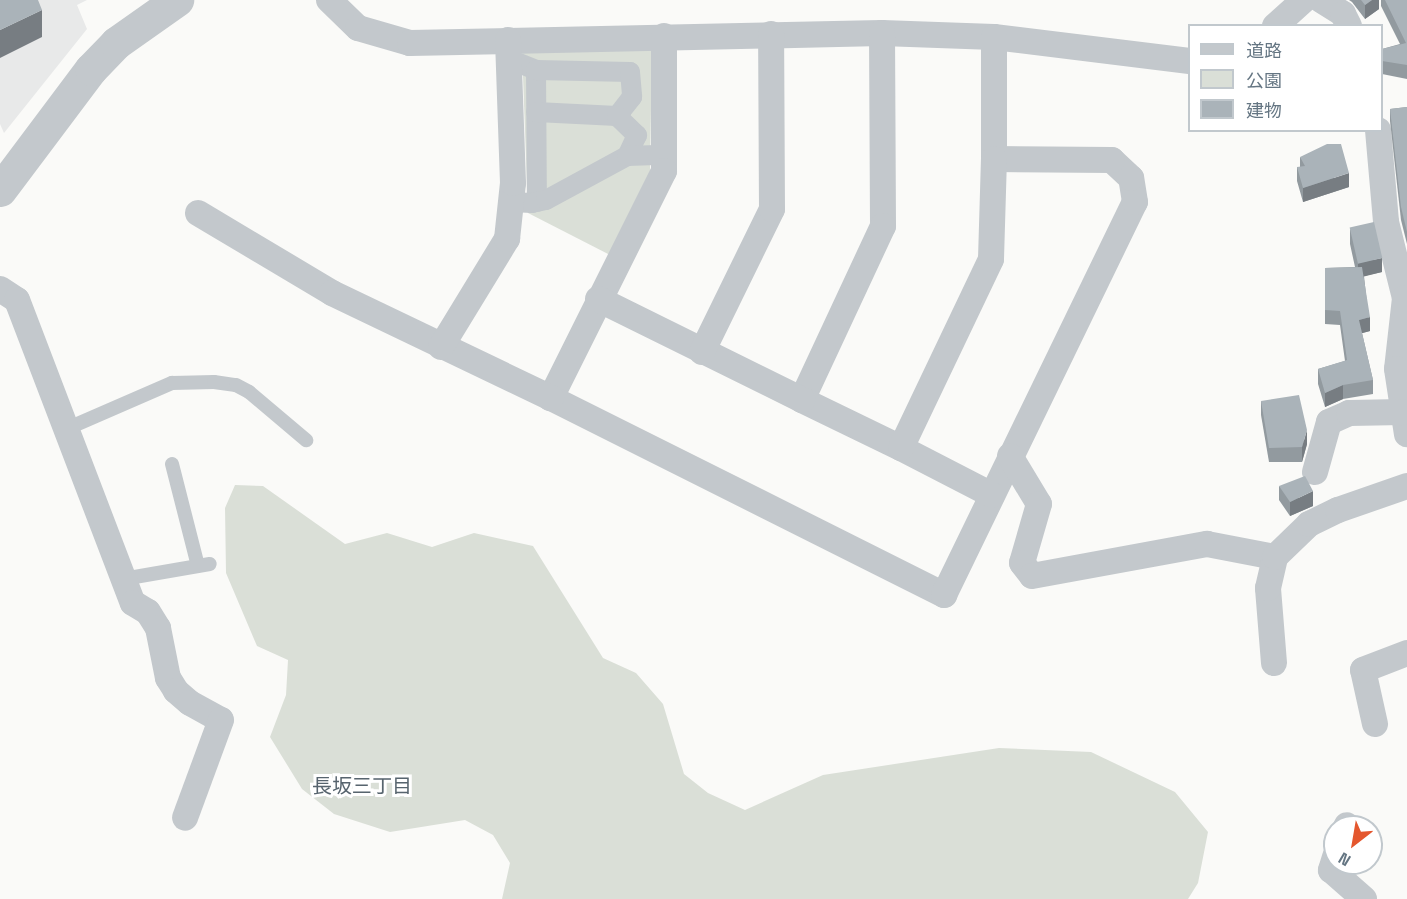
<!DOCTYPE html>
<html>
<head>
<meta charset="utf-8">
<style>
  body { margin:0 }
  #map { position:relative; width:1407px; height:899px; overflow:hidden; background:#fafaf8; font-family:"Space Grotesk","Noto Sans JP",sans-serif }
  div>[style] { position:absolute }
  .built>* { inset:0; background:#e8e9e9 }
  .green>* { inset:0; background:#dadfd7 }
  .service>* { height:14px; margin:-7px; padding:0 7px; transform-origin:7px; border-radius:7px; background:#c3c8cc }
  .pedestrian>* { height:20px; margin:-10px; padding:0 10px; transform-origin:10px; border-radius:10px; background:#c3c8cc }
  .minor>* { height:26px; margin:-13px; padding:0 13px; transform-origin:13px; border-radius:13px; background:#c3c8cc }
  .tertiary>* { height:33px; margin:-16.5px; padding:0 16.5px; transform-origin:16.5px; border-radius:16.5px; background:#c3c8cc }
  .wall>* { inset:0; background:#929a9f }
  .shaded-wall>* { inset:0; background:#777d82 }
  .building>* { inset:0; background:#aab3b9; transform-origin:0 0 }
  span { translate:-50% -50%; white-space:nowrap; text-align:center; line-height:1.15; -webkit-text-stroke:6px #fff; paint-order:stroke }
  .neighbourhood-label { font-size:20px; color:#57646e }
  .legend { position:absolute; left:1188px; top:24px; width:195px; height:108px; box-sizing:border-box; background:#fff; border:2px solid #c1c8cd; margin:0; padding:8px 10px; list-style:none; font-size:18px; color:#657683 }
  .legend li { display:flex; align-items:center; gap:12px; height:30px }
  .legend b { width:30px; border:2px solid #c1c8cd }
  .north { position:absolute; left:1323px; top:815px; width:60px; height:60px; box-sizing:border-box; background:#fff; border:2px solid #c1c8cd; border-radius:50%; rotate:211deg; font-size:16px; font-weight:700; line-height:24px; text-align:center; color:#657683 }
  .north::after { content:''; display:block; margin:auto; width:21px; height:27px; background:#e4572e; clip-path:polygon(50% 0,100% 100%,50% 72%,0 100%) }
</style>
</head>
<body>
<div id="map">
  <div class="built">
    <i style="clip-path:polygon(0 0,87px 0,77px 5px,87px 29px,4px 133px,0 124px)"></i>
  </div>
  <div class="green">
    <i style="clip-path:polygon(652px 48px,650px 171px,612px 256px,528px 213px,522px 49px)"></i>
    <i style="clip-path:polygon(235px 485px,263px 486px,345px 544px,387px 533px,432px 547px,474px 533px,533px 546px,603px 658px,636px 673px,663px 704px,684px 774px,708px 793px,745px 810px,823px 775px,999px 748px,1091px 752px,1175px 792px,1208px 832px,1198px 883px,1188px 899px,502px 899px,510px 863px,493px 835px,465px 820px,390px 832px,334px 814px,302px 789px,270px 737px,286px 695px,288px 660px,257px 646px,226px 573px,225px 508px)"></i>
  </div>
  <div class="service">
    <i style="left:66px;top:429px;width:116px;rotate:-23.5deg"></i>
    <i style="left:172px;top:383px;width:42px;rotate:-1.4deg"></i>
    <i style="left:214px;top:382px;width:22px;rotate:8deg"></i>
    <i style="left:236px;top:385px;width:15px;rotate:28deg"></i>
    <i style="left:249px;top:392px;width:75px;rotate:40.1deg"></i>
    <i style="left:172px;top:464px;width:105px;rotate:75.7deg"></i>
    <i style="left:123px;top:579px;width:88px;rotate:-9.8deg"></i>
  </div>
  <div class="pedestrian">
    <i style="left:509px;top:59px;width:29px;rotate:22deg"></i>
    <i style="left:536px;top:70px;width:132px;rotate:89.6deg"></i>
    <i style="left:536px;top:70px;width:94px;rotate:1.2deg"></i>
    <i style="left:630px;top:72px;width:25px;rotate:85deg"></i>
    <i style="left:632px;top:97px;width:24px;rotate:128deg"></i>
    <i style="left:617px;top:116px;width:81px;rotate:-177.2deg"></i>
    <i style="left:617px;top:116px;width:28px;rotate:44deg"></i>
    <i style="left:637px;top:135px;width:23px;rotate:115deg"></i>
    <i style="left:511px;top:202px;width:21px;rotate:3deg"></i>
    <i style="left:532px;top:203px;width:14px;rotate:-12deg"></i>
    <i style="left:546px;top:200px;width:92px;rotate:-28.5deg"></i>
    <i style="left:627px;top:156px;width:37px;rotate:-2deg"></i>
  </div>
  <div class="minor">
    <i style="left:329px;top:0;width:40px;rotate:44deg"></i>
    <i style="left:358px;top:28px;width:54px;rotate:16.1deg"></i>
    <i style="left:410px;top:43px;width:472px;rotate:-1.2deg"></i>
    <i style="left:882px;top:33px;width:112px;rotate:2deg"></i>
    <i style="left:994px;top:37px;width:197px;rotate:7deg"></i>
    <i style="left:1321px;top:0;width:26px;rotate:32deg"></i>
    <i style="left:1343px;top:14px;width:13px;rotate:63deg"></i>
    <i style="left:1275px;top:26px;width:39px;rotate:-42deg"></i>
    <i style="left:882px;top:33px;width:193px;rotate:89.7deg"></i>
    <i style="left:883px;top:226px;width:192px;rotate:115deg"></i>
    <i style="left:802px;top:400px;width:110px;rotate:25.9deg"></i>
    <i style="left:664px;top:36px;width:135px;rotate:90deg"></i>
    <i style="left:664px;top:171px;width:254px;rotate:116.5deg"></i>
    <i style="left:551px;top:398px;width:440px;rotate:26.6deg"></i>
    <i style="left:944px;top:595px;width:437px;rotate:-64.1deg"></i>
    <i style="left:1135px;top:202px;width:24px;rotate:-99deg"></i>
    <i style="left:1131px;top:178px;width:26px;rotate:-137deg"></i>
    <i style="left:1112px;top:160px;width:118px;rotate:-179.5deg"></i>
    <i style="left:994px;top:159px;width:122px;rotate:-90deg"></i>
    <i style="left:1378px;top:130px;width:92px;rotate:85deg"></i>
    <i style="left:1386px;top:222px;width:78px;rotate:76deg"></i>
    <i style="left:1405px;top:298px;width:71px;rotate:96.4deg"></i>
    <i style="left:1397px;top:369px;width:66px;rotate:81.3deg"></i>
    <i style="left:198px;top:213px;width:156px;rotate:30.8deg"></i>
    <i style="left:332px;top:293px;width:243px;rotate:25.6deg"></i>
    <i style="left:0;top:289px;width:20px;rotate:33deg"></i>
    <i style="left:17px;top:300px;width:324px;rotate:69.1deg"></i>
    <i style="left:133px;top:603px;width:17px;rotate:31deg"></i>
    <i style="left:148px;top:612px;width:19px;rotate:58deg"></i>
    <i style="left:158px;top:628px;width:51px;rotate:78.7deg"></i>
    <i style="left:168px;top:678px;width:15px;rotate:58deg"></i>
    <i style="left:176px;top:691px;width:18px;rotate:41deg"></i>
    <i style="left:190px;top:703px;width:35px;rotate:29deg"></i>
    <i style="left:221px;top:720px;width:104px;rotate:110.2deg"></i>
    <i style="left:598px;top:299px;width:228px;rotate:26.3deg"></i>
    <i style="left:441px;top:347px;width:127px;rotate:-58.6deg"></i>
    <i style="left:507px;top:239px;width:56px;rotate:-83.9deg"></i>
    <i style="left:513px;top:183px;width:143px;rotate:-92deg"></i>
    <i style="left:702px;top:352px;width:159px;rotate:-63.9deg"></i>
    <i style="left:772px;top:209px;width:175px;rotate:-90.3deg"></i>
    <i style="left:1010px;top:456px;width:56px;rotate:58.9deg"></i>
    <i style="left:1039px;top:504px;width:61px;rotate:106.1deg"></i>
    <i style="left:1022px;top:563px;width:16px;rotate:52deg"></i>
    <i style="left:1032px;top:576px;width:178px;rotate:-10.4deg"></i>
    <i style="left:1207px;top:544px;width:69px;rotate:10.8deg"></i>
    <i style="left:1315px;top:472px;width:52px;rotate:-74.4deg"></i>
    <i style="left:1329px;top:422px;width:22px;rotate:-24deg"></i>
    <i style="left:1349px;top:413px;width:54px;rotate:-1.1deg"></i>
    <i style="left:992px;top:495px;width:102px;rotate:-152.7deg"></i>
    <i style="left:901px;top:448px;width:209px;rotate:-64.5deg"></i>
    <i style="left:991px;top:259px;width:100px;rotate:-88.3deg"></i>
    <i style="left:1274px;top:663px;width:75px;rotate:-94.6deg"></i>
    <i style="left:1268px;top:588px;width:32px;rotate:-77deg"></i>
    <i style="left:1275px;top:557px;width:47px;rotate:-44.1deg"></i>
    <i style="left:1309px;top:524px;width:32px;rotate:-26deg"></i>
    <i style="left:1338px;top:510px;width:73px;rotate:-19.2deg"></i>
    <i style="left:1375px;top:724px;width:55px;rotate:-102.5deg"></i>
    <i style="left:1363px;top:670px;width:47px;rotate:-21.1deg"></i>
    <i style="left:1346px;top:827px;width:2px;rotate:-63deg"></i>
    <i style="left:1335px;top:857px;width:14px;rotate:107deg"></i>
    <i style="left:1331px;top:870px;width:44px;rotate:41.3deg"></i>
  </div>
  <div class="tertiary">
    <i style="left:0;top:190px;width:151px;rotate:-53.1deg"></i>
    <i style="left:91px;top:69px;width:36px;rotate:-46deg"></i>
    <i style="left:116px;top:43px;width:75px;rotate:-35.2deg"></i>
  </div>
  <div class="wall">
    <i style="clip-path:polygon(1349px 0,1379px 0,1379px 9px,1365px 19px,1352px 2px)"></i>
    <i style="clip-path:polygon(1381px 0,1407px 0,1407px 79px,1382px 74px,1382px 49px,1400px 44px,1381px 6px)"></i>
    <i style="clip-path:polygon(1407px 107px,1407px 244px,1401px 220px,1390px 121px,1390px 109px)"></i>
    <i style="clip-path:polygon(1300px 157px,1349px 187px,1303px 202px,1297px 181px,1297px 167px,1300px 167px)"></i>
    <i style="clip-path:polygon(1350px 229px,1382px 272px,1364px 276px,1370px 331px,1362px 333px,1373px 380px,1373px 394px,1343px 399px,1325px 407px,1318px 384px,1318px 369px,1345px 361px,1340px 325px,1325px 324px,1325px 268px,1355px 267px,1350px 244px)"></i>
    <i style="clip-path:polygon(1261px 401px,1307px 444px,1302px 462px,1269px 462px,1261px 415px)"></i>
    <i style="clip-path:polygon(1279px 486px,1313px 506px,1290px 516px,1279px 500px)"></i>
  </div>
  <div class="shaded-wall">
    <i style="clip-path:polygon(1372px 0,1379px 0,1379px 9px,1365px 19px,1365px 5px)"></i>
    <i style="clip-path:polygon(42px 10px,42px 37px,0 58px,0 30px)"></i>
    <i style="clip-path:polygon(1349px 173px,1349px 187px,1303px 202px,1303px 188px)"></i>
    <i style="clip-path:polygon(1382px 258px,1382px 272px,1358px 278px,1358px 263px)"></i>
    <i style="clip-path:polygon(1370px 317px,1370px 331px,1359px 334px,1359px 320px)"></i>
    <i style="clip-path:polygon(1343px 385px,1343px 399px,1325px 407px,1325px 393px)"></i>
    <i style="clip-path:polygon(1307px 430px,1307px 444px,1302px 462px,1302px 447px)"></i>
    <i style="clip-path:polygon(1313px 491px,1313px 506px,1290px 516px,1290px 502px)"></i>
  </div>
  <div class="building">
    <i style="clip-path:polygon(0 0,38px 0,42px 10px,0 30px)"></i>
    <i style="clip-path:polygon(1361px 0,1372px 0,1365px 5px)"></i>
    <i style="clip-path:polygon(1385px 0,1407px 0,1407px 65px,1382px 61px,1382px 49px,1406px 43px)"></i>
    <i style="clip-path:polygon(1407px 107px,1407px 232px,1401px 207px,1390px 109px)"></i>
    <i style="clip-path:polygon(1327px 144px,1341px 144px,1349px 173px,1303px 188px,1297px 167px,1305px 166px,1300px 157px)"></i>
    <i style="left:1374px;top:222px;width:37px;height:25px;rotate:77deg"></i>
    <i style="clip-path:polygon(1362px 267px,1370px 317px,1359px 320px,1373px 380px,1343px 385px,1325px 393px,1318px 369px,1347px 360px,1340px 311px,1325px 310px,1325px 268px)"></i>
    <i style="clip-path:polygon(1299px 395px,1307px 430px,1302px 447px,1269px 448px,1261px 401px)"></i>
    <i style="clip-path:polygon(1305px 476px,1313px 491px,1290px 502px,1279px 486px)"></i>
  </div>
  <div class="neighbourhood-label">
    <span style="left:362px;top:786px">長坂三丁目</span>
  </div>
  <ul class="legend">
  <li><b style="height:8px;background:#c3c8cc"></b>道路</li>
  <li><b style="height:16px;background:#dadfd7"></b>公園</li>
  <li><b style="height:16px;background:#aab3b9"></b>建物</li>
  </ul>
  <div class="north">N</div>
</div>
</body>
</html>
